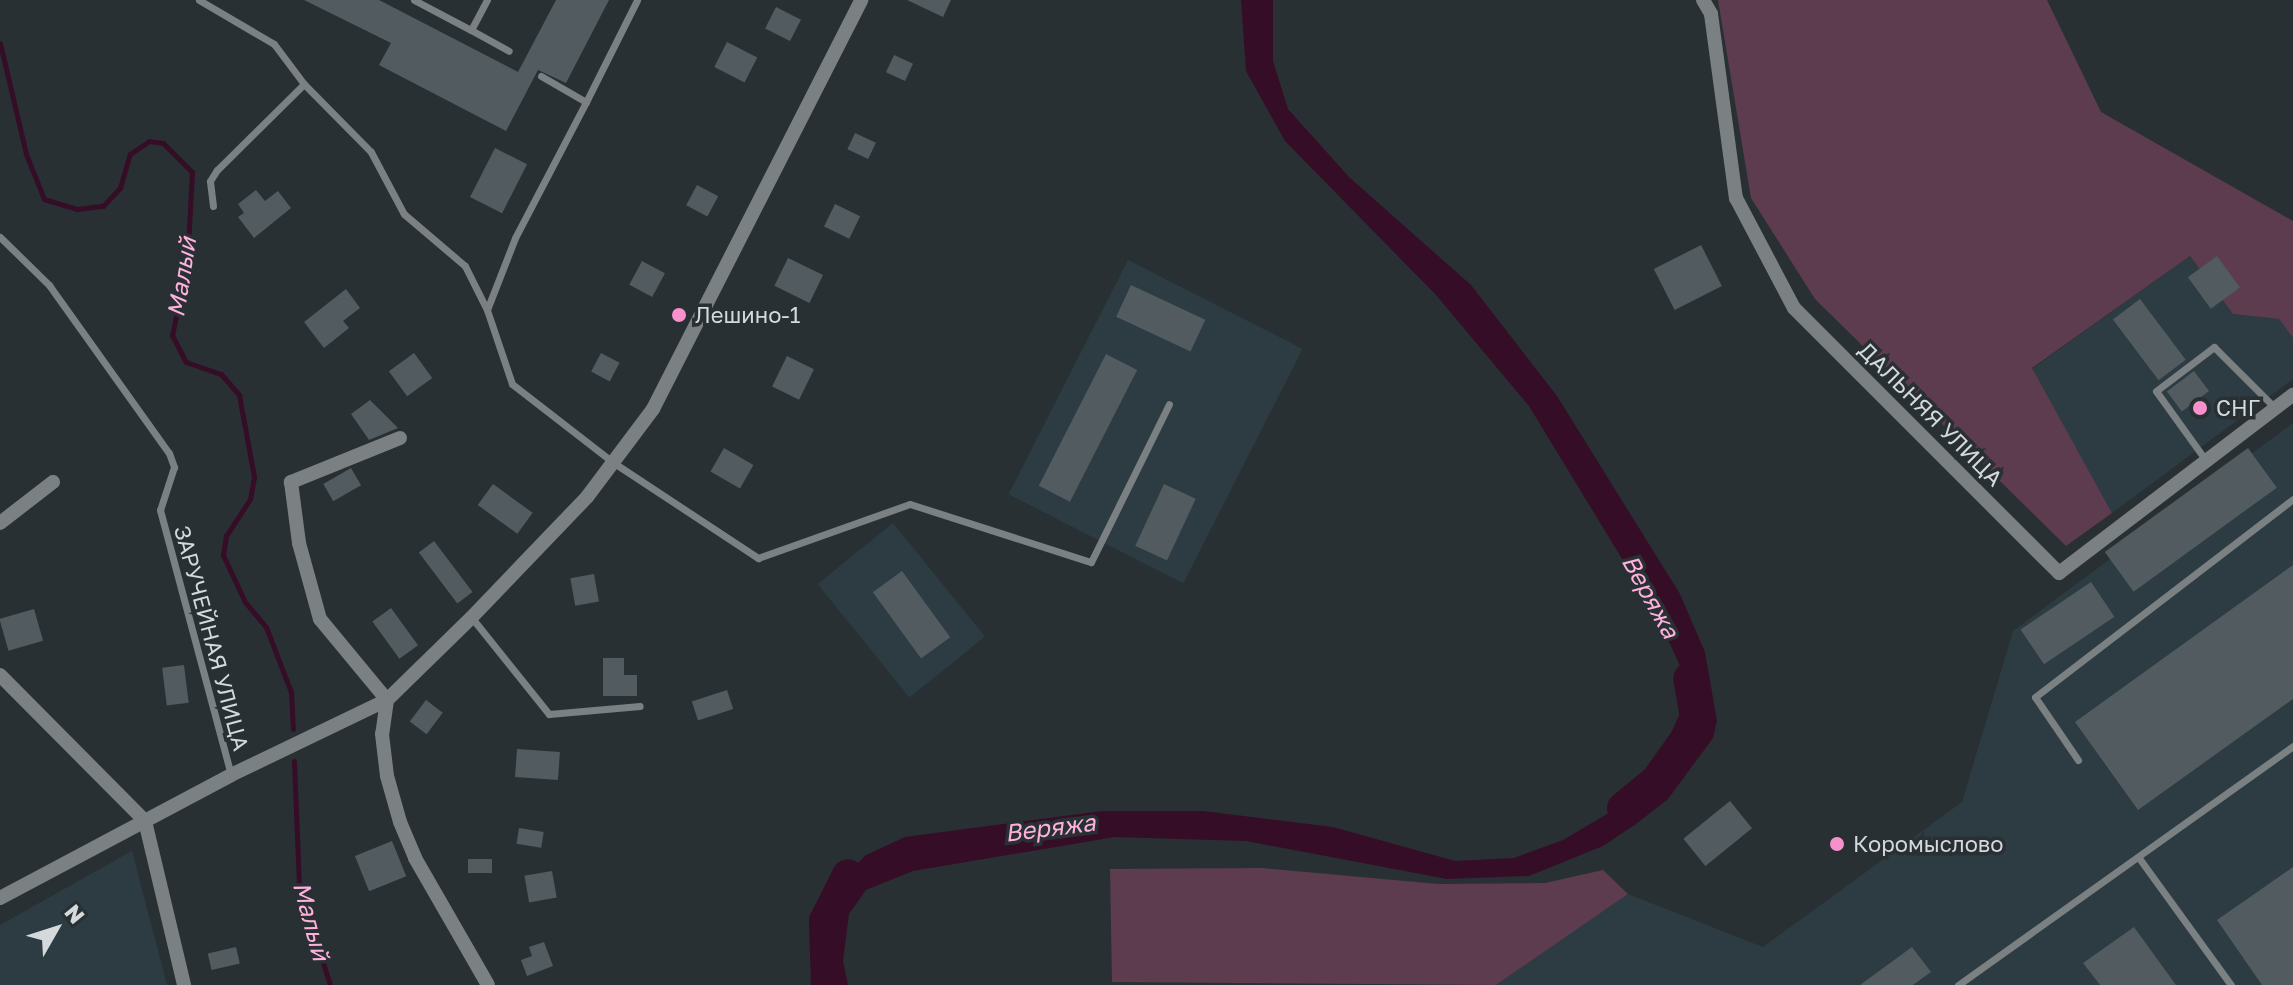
<!DOCTYPE html>
<html>
<head>
<meta charset="utf-8">
<style>
  body { margin:0 }
  #map { position:relative; width:2293px; height:985px; overflow:hidden; background:#283034; font-family:"Golos Text",sans-serif }
  div>[style] { position:absolute }
  .built>* { inset:0; background:#2c3c42; transform-origin:0 0 }
  .green>* { inset:0; background:#5c3c4e }
  .water>* { inset:0; background:#360d27 }
  .stream>* { height:5px; margin:-2.5px; padding:0 2.5px; transform-origin:2.5px; border-radius:2.5px; background:#360d27 }
  .river>* { height:32px; margin:-16px; padding:0 16px; transform-origin:16px; border-radius:16px; background:#360d27 }
  .building>* { inset:0; background:#525b5f; transform-origin:0 0 }
  .lane>* { height:7px; margin:-3.5px; padding:0 3.5px; transform-origin:3.5px; border-radius:3.5px; background:#7b8082 }
  .street>* { height:14px; margin:-7px; padding:0 7px; transform-origin:7px; border-radius:7px; background:#7b8082 }
  .dots>* { width:22px; height:22px; translate:-50% -50%; box-sizing:border-box; border:4px solid #283034; border-radius:50% }
  span { translate:-50% -50%; white-space:nowrap; text-align:center; line-height:1.15; -webkit-text-stroke:7px #283034; paint-order:stroke }
  .poi-label { font-size:22px; color:#d4d9dc }
  .left { translate:0 -50%; text-align:left }
  .street-label { font-size:22px; color:#d4d9dc }
  .water-label { font-size:24px; color:#feb1dc; font-style:italic }
  .north { position:absolute; left:16px; top:889px; width:80px; height:80px; -webkit-text-stroke:6px #283034; paint-order:stroke; rotate:51deg; font-size:22px; font-weight:700; line-height:32px; text-align:center; color:#d4d9dc }
  .north::after { content:''; display:block; margin:auto; width:28px; height:36px; background:#d4d9dc; clip-path:polygon(50% 0,100% 100%,50% 72%,0 100%) }
</style>
</head>
<body>
<div id="map">
  <div class="built">
    <i style="clip-path:polygon(2190px 256px,2233px 314px,2279px 319px,2293px 338px,2293px 379px,2112px 513px,2032px 369px)"></i>
    <i style="left:1128px;top:260px;width:196px;height:263px;rotate:27deg"></i>
    <i style="clip-path:polygon(2293px 423px,2293px 985px,1496px 985px,1628px 894px,1763px 947px,1962px 802px,2013px 631px)"></i>
    <i style="left:893px;top:523px;width:146px;height:97px;rotate:51deg"></i>
    <i style="clip-path:polygon(132px 851px,167px 985px,0 985px,0 925px)"></i>
  </div>
  <div class="green">
    <i style="clip-path:polygon(1718px 0,2047px 0,2101px 112px,2293px 221px,2293px 338px,2279px 319px,2233px 314px,2190px 256px,2032px 368px,2112px 513px,2066px 546px,1815px 299px,1751px 198px)"></i>
    <i style="clip-path:polygon(1262px 868px,1438px 884px,1545px 883px,1603px 870px,1628px 894px,1496px 985px,1112px 982px,1110px 869px)"></i>
  </div>
  <div class="water">
    <i style="clip-path:polygon(1241px 0,1273px 0,1273px 61px,1288px 109px,1349px 177px,1471px 285px,1557px 396px,1680px 594px,1705px 652px,1717px 721px,1713px 738px,1668px 799px,1636px 824px,1603px 846px,1529px 876px,1447px 879px,1246px 841px,1115px 837px,913px 871px,866px 890px,849px 914px,843px 961px,848px 985px,825px 985px,825px 930px,834px 886px,866px 855px,905px 837px,1102px 811px,1203px 811px,1333px 827px,1455px 861px,1514px 858px,1563px 840px,1634px 798px,1658px 778px,1695px 723px,1689px 687px,1661px 623px,1529px 406px,1436px 295px,1285px 141px,1246px 71px)"></i>
  </div>
  <div class="stream">
    <i style="left:0;top:43px;width:114px;rotate:76.8deg"></i>
    <i style="left:26px;top:154px;width:48px;rotate:68.2deg"></i>
    <i style="left:44px;top:199px;width:34px;rotate:17deg"></i>
    <i style="left:77px;top:209px;width:26px;rotate:-7deg"></i>
    <i style="left:103px;top:206px;width:25px;rotate:-47deg"></i>
    <i style="left:120px;top:188px;width:35px;rotate:-74deg"></i>
    <i style="left:130px;top:154px;width:23px;rotate:-34deg"></i>
    <i style="left:149px;top:141px;width:14px;rotate:8deg"></i>
    <i style="left:163px;top:143px;width:41px;rotate:45deg"></i>
    <i style="left:192px;top:172px;width:93px;rotate:93.1deg"></i>
    <i style="left:187px;top:265px;width:72px;rotate:102.1deg"></i>
    <i style="left:172px;top:335px;width:30px;rotate:63deg"></i>
    <i style="left:186px;top:362px;width:37px;rotate:19deg"></i>
    <i style="left:221px;top:374px;width:28px;rotate:49deg"></i>
    <i style="left:239px;top:395px;width:83px;rotate:79.6deg"></i>
    <i style="left:254px;top:477px;width:22px;rotate:100deg"></i>
    <i style="left:250px;top:499px;width:44px;rotate:123deg"></i>
    <i style="left:226px;top:536px;width:19px;rotate:99deg"></i>
    <i style="left:223px;top:555px;width:52px;rotate:64.9deg"></i>
    <i style="left:245px;top:602px;width:33px;rotate:50deg"></i>
    <i style="left:266px;top:627px;width:70px;rotate:69deg"></i>
    <i style="left:291px;top:692px;width:37px;rotate:87deg"></i>
    <i style="left:294px;top:761px;width:124px;rotate:87.7deg"></i>
    <i style="left:299px;top:885px;width:105px;rotate:72.8deg"></i>
  </div>
  <div class="river">
    <i style="left:1623px;top:808px;width:44px;rotate:-39.5deg"></i>
    <i style="left:1657px;top:780px;width:50px;rotate:-54.7deg"></i>
    <i style="left:1686px;top:739px;width:24px;rotate:-66deg"></i>
    <i style="left:1696px;top:717px;width:39px;rotate:-100deg"></i>
    <i style="left:827px;top:985px;width:64px;rotate:-91.8deg"></i>
    <i style="left:825px;top:921px;width:51px;rotate:-63.4deg"></i>
  </div>
  <div class="building">
    <i style="clip-path:polygon(304px 0,379px 0,518px 72px,556px 0,609px 0,566px 83px,538px 70px,506px 131px,379px 65px,391px 43px)"></i>
    <i style="clip-path:polygon(907px 0,951px 0,943px 17px)"></i>
    <i style="left:776px;top:7px;width:28px;height:24px;rotate:27deg"></i>
    <i style="left:727px;top:42px;width:34px;height:28px;rotate:27deg"></i>
    <i style="left:894px;top:55px;width:21px;height:19px;rotate:25deg"></i>
    <i style="left:855px;top:133px;width:23px;height:18px;rotate:25deg"></i>
    <i style="left:495px;top:148px;width:36px;height:55px;rotate:27deg"></i>
    <i style="left:697px;top:185px;width:24px;height:23px;rotate:28deg"></i>
    <i style="clip-path:polygon(256px 190px,265px 201px,278px 191px,291px 208px,254px 238px,238px 217px,244px 213px,238px 204px)"></i>
    <i style="left:835px;top:204px;width:28px;height:25px;rotate:26deg"></i>
    <i style="left:1701px;top:245px;width:46px;height:53px;rotate:63deg"></i>
    <i style="left:2217px;top:256px;width:39px;height:36px;rotate:54deg"></i>
    <i style="left:788px;top:258px;width:39px;height:31px;rotate:26deg"></i>
    <i style="left:642px;top:261px;width:26px;height:27px;rotate:28deg"></i>
    <i style="left:1131px;top:285px;width:82px;height:35px;rotate:25deg"></i>
    <i style="clip-path:polygon(346px 289px,360px 308px,343px 321px,349px 328px,324px 348px,304px 322px)"></i>
    <i style="left:2140px;top:299px;width:76px;height:34px;rotate:53deg"></i>
    <i style="left:414px;top:353px;width:31px;height:31px;rotate:54deg"></i>
    <i style="left:601px;top:353px;width:21px;height:21px;rotate:28deg"></i>
    <i style="left:1106px;top:354px;width:35px;height:148px;rotate:27deg"></i>
    <i style="left:787px;top:356px;width:30px;height:34px;rotate:26deg"></i>
    <i style="left:2194px;top:371px;width:25px;height:34px;rotate:53deg"></i>
    <i style="clip-path:polygon(370px 400px,398px 428px,369px 440px,351px 414px)"></i>
    <i style="left:724px;top:448px;width:34px;height:27px;rotate:30deg"></i>
    <i style="left:2248px;top:448px;width:49px;height:177px;rotate:54deg"></i>
    <i style="left:351px;top:468px;width:20px;height:32px;rotate:60deg"></i>
    <i style="left:493px;top:484px;width:49px;height:26px;rotate:36deg"></i>
    <i style="left:1164px;top:484px;width:35px;height:68px;rotate:25deg"></i>
    <i style="left:434px;top:541px;width:64px;height:19px;rotate:53deg"></i>
    <i style="clip-path:polygon(2293px 565px,2293px 699px,2138px 810px,2075px 722px)"></i>
    <i style="left:902px;top:571px;width:82px;height:36px;rotate:54deg"></i>
    <i style="left:594px;top:574px;width:28px;height:24px;rotate:80deg"></i>
    <i style="left:2091px;top:582px;width:42px;height:85px;rotate:56deg"></i>
    <i style="left:391px;top:608px;width:46px;height:23px;rotate:54deg"></i>
    <i style="left:34px;top:609px;width:33px;height:36px;rotate:74deg"></i>
    <i style="clip-path:polygon(603px 658px,624px 658px,624px 675px,637px 675px,637px 696px,603px 696px)"></i>
    <i style="left:184px;top:665px;width:38px;height:22px;rotate:83deg"></i>
    <i style="left:727px;top:690px;width:20px;height:37px;rotate:72deg"></i>
    <i style="left:426px;top:700px;width:21px;height:27px;rotate:37deg"></i>
    <i style="left:517px;top:749px;width:43px;height:28px;rotate:4deg"></i>
    <i style="left:1730px;top:801px;width:35px;height:60px;rotate:51deg"></i>
    <i style="left:519px;top:828px;width:25px;height:16px;rotate:9deg"></i>
    <i style="left:392px;top:841px;width:38px;height:40px;rotate:68deg"></i>
    <i style="left:468px;top:859px;width:24px;height:14px"></i>
    <i style="clip-path:polygon(2293px 867px,2293px 985px,2262px 985px,2217px 920px)"></i>
    <i style="left:552px;top:871px;width:27px;height:28px;rotate:80deg"></i>
    <i style="clip-path:polygon(2134px 927px,2176px 985px,2100px 985px,2083px 963px)"></i>
    <i style="clip-path:polygon(544px 942px,553px 966px,527px 976px,521px 960px,532px 956px,529px 947px)"></i>
    <i style="left:236px;top:947px;width:17px;height:29px;rotate:77deg"></i>
    <i style="clip-path:polygon(1912px 947px,1931px 972px,1913px 985px,1860px 985px)"></i>
  </div>
  <div class="lane">
    <i style="left:199px;top:0;width:87px;rotate:30.4deg"></i>
    <i style="left:274px;top:44px;width:50px;rotate:53.1deg"></i>
    <i style="left:304px;top:84px;width:95px;rotate:45.4deg"></i>
    <i style="left:371px;top:152px;width:70px;rotate:62deg"></i>
    <i style="left:404px;top:214px;width:80px;rotate:40.4deg"></i>
    <i style="left:465px;top:266px;width:47px;rotate:63.4deg"></i>
    <i style="left:414px;top:0;width:64px;rotate:27.8deg"></i>
    <i style="left:471px;top:30px;width:34px;rotate:-62deg"></i>
    <i style="left:471px;top:30px;width:43px;rotate:28.9deg"></i>
    <i style="left:541px;top:76px;width:52px;rotate:30deg"></i>
    <i style="left:586px;top:102px;width:153px;rotate:117.6deg"></i>
    <i style="left:515px;top:238px;width:77px;rotate:111.3deg"></i>
    <i style="left:487px;top:310px;width:78px;rotate:71.3deg"></i>
    <i style="left:512px;top:384px;width:129px;rotate:37.8deg"></i>
    <i style="left:614px;top:463px;width:173px;rotate:33.4deg"></i>
    <i style="left:758px;top:558px;width:161px;rotate:-19.6deg"></i>
    <i style="left:910px;top:504px;width:190px;rotate:17.8deg"></i>
    <i style="left:1091px;top:562px;width:176px;rotate:-63.7deg"></i>
    <i style="left:586px;top:102px;width:114px;rotate:-63.4deg"></i>
    <i style="left:213px;top:206px;width:25px;rotate:-97deg"></i>
    <i style="left:210px;top:181px;width:13px;rotate:-58deg"></i>
    <i style="left:217px;top:170px;width:122px;rotate:-44.7deg"></i>
    <i style="left:0;top:237px;width:69px;rotate:44.4deg"></i>
    <i style="left:49px;top:285px;width:206px;rotate:54.5deg"></i>
    <i style="left:169px;top:453px;width:15px;rotate:70deg"></i>
    <i style="left:174px;top:467px;width:45px;rotate:108deg"></i>
    <i style="left:160px;top:510px;width:274px;rotate:75deg"></i>
    <i style="left:2207px;top:462px;width:87px;rotate:-125.7deg"></i>
    <i style="left:2156px;top:391px;width:73px;rotate:-37.2deg"></i>
    <i style="left:2214px;top:347px;width:86px;rotate:45deg"></i>
    <i style="left:472px;top:618px;width:123px;rotate:51.3deg"></i>
    <i style="left:549px;top:714px;width:91px;rotate:-5deg"></i>
    <i style="left:2078px;top:760px;width:76px;rotate:-124.3deg"></i>
    <i style="left:2035px;top:697px;width:325px;rotate:-37.5deg"></i>
    <i style="left:2139px;top:858px;width:157px;rotate:54.1deg"></i>
    <i style="left:1958px;top:985px;width:412px;rotate:-35.5deg"></i>
  </div>
  <div class="street">
    <i style="left:1703px;top:0;width:16px;rotate:60deg"></i>
    <i style="left:1711px;top:14px;width:186px;rotate:82.3deg"></i>
    <i style="left:1736px;top:198px;width:124px;rotate:62.2deg"></i>
    <i style="left:1794px;top:308px;width:375px;rotate:45deg"></i>
    <i style="left:2059px;top:573px;width:294px;rotate:-37.3deg"></i>
    <i style="left:400px;top:438px;width:118px;rotate:158deg"></i>
    <i style="left:291px;top:482px;width:62px;rotate:82.5deg"></i>
    <i style="left:299px;top:543px;width:79px;rotate:74.6deg"></i>
    <i style="left:320px;top:619px;width:105px;rotate:50.4deg"></i>
    <i style="left:387px;top:700px;width:34px;rotate:98deg"></i>
    <i style="left:382px;top:734px;width:42px;rotate:83.2deg"></i>
    <i style="left:387px;top:776px;width:48px;rotate:74.2deg"></i>
    <i style="left:400px;top:822px;width:39px;rotate:67deg"></i>
    <i style="left:415px;top:858px;width:146px;rotate:60.1deg"></i>
    <i style="left:0;top:523px;width:67px;rotate:-37.7deg"></i>
    <i style="left:0;top:675px;width:206px;rotate:45.2deg"></i>
    <i style="left:145px;top:821px;width:169px;rotate:76.6deg"></i>
    <i style="left:0;top:898px;width:262px;rotate:-28deg"></i>
    <i style="left:231px;top:775px;width:173px;rotate:-25.7deg"></i>
    <i style="left:387px;top:700px;width:117px;rotate:-44.3deg"></i>
    <i style="left:471px;top:618px;width:168px;rotate:-46.2deg"></i>
    <i style="left:587px;top:497px;width:110px;rotate:-53.1deg"></i>
    <i style="left:653px;top:409px;width:459px;rotate:-63deg"></i>
  </div>
  <div class="dots">
    <i style="left:679px;top:315px;background:#f890cc"></i>
    <i style="left:2200px;top:408px;background:#f890cc"></i>
    <i style="left:1837px;top:844px;background:#f890cc"></i>
  </div>
  <div class="poi-label">
    <span class="left" style="left:695px;top:315px">Лешино-1</span>
    <span class="left" style="left:2216px;top:408px">СНГ</span>
    <span class="left" style="left:1853px;top:844px">Коромыслово</span>
  </div>
  <div class="street-label">
    <span style="left:1931px;top:414px;rotate:45deg">ДАЛЬНЯЯ УЛИЦА</span>
    <span style="left:212px;top:638px;rotate:75deg">ЗАРУЧЕЙНАЯ УЛИЦА</span>
  </div>
  <div class="water-label">
    <span style="left:181px;top:277px;rotate:-81deg">Малый</span>
    <span style="left:1651px;top:596px;rotate:61deg">Веряжа</span>
    <span style="left:1050px;top:827px;rotate:-7deg">Веряжа</span>
    <span style="left:312px;top:921px;rotate:75deg">Малый</span>
  </div>
  <div class="north">N</div>
</div>
</body>
</html>
